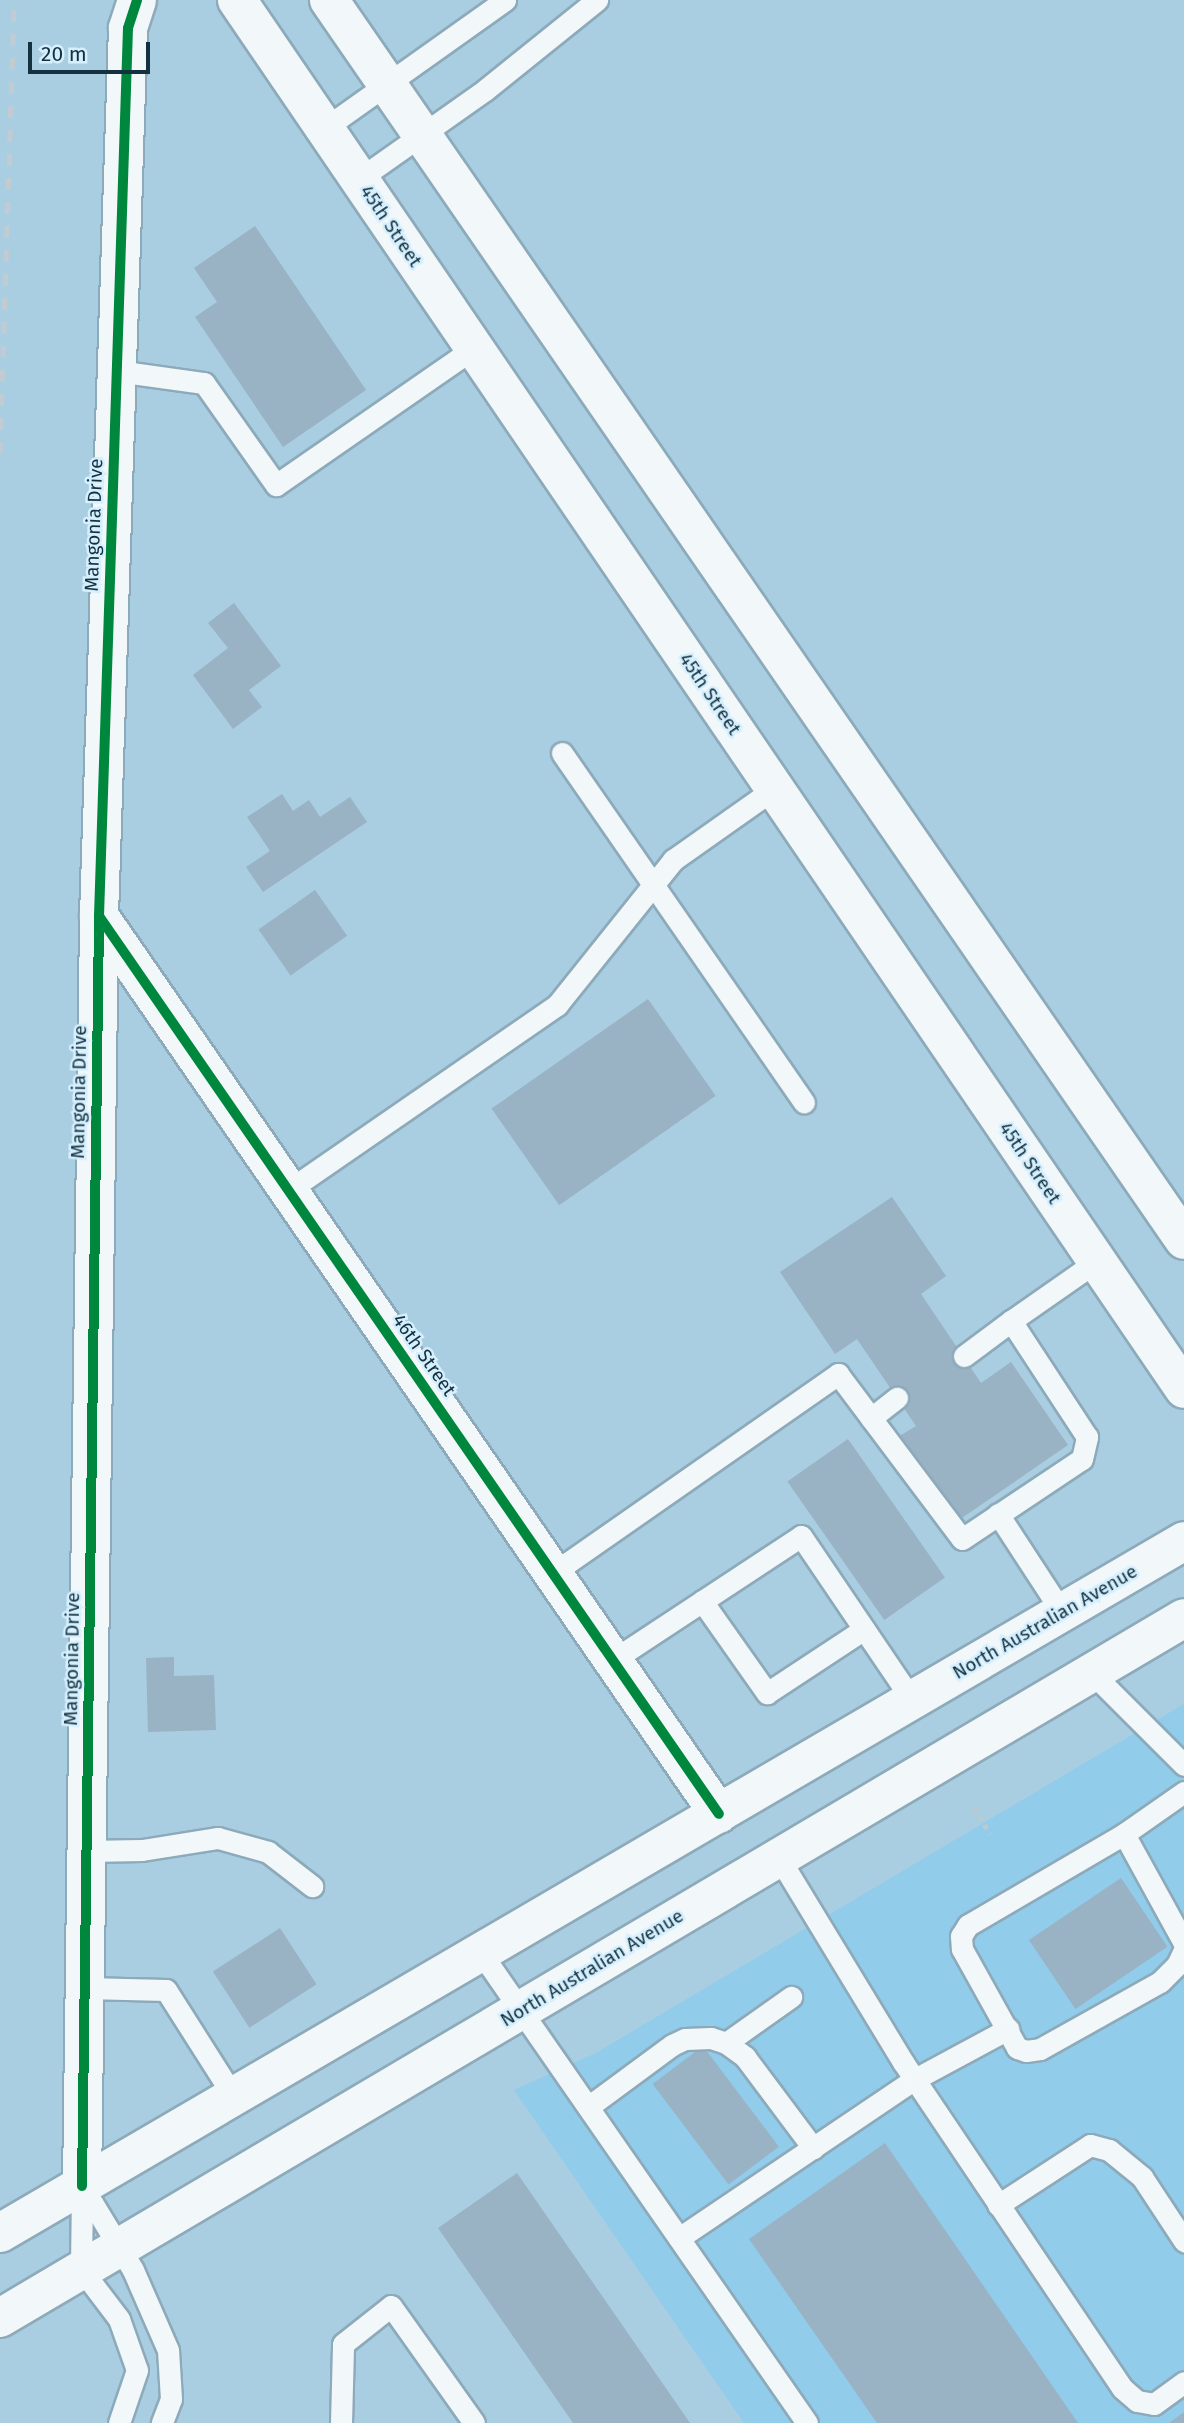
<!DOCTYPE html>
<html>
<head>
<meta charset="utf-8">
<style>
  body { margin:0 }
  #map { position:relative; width:1184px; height:2423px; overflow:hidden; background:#a9cde1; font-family:"Fira Sans",sans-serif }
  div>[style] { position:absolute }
  .built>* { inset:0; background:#91cceb }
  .building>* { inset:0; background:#99b2c4; transform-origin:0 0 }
  .path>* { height:4.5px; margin-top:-2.25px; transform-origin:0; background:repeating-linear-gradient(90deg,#bec9cf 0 5px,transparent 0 10px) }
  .roads { filter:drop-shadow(2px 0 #8daaba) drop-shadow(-2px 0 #8daaba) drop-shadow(0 2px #8daaba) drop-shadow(0 -2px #8daaba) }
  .service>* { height:21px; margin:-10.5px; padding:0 10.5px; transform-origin:10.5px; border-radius:10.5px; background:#f2f8fa }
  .minor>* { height:38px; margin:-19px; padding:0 19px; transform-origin:19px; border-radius:19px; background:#f2f8fa }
  .secondary>* { height:38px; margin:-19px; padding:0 19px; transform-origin:19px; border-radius:19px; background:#f2f8fa }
  .rail>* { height:5px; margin-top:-2.5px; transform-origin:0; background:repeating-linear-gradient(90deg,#c1ccd2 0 12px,transparent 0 24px) }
  .cycleway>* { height:10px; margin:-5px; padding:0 5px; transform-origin:5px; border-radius:5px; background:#00873e }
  span { translate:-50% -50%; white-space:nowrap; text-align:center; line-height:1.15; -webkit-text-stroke:5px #d5effe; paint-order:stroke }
  .street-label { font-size:19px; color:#14313f }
  .scale { position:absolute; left:28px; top:42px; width:122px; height:32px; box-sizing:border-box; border:4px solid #14313f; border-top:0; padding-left:9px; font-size:21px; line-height:24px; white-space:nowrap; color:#14313f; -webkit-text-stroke:5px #d5effe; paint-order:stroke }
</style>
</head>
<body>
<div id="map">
  <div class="built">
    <i style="clip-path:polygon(1184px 1704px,1184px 2423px,744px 2423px,514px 2090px,596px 2053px)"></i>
  </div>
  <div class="building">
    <i style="clip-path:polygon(255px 226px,366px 390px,283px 447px,195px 317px,217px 302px,194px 268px)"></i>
    <i style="clip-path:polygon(234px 603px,281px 666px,249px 690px,262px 707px,233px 729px,193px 675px,228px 648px,208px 623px)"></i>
    <i style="clip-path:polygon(282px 794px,293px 811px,309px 800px,320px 817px,350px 797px,367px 822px,263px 892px,246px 867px,270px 851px,247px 817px)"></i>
    <i style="left:315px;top:890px;width:56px;height:69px;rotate:55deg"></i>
    <i style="left:648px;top:999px;width:118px;height:191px;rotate:55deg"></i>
    <i style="clip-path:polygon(892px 1197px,946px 1276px,921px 1294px,981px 1383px,1011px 1362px,1068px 1445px,956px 1522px,898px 1437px,916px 1426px,857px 1339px,835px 1354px,780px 1272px)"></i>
    <i style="left:848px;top:1439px;width:169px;height:74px;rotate:55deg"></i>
    <i style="clip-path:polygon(174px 1657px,174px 1676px,214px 1675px,216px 1730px,148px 1732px,146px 1658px)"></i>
    <i style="left:1121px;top:1878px;width:83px;height:111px;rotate:56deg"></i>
    <i style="left:280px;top:1928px;width:67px;height:80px;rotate:57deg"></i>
    <i style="left:703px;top:2046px;width:126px;height:63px;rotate:53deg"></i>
    <i style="clip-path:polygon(885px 2143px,1078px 2423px,877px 2423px,749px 2239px)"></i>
    <i style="clip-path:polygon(517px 2173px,690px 2423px,573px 2423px,438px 2228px)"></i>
    <i style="clip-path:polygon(1184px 2412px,1184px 2423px,1169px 2423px)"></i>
  </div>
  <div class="path">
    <i style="left:975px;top:1807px;width:31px;rotate:61deg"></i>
  </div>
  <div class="roads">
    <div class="service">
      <i style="left:325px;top:128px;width:221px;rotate:-35.4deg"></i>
      <i style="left:359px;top:179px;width:154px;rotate:-35.2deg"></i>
      <i style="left:485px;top:90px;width:144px;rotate:-38.8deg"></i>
      <i style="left:117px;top:371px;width:88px;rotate:7.9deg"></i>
      <i style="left:204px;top:383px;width:125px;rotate:54.8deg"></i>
      <i style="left:276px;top:485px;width:241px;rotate:-34.7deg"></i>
      <i style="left:562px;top:753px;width:425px;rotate:55.3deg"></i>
      <i style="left:289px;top:1190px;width:326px;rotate:-34.6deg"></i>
      <i style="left:557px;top:1005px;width:186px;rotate:-51.3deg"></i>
      <i style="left:673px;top:860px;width:125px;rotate:-35.2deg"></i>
      <i style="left:964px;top:1356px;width:59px;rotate:-36.7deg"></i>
      <i style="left:871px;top:1418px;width:33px;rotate:-38deg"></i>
      <i style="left:998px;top:1514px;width:117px;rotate:56.9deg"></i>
      <i style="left:553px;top:1573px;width:348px;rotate:-34.9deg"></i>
      <i style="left:838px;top:1374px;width:206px;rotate:53.1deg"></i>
      <i style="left:962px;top:1539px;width:144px;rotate:-33.7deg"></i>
      <i style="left:1082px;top:1459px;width:23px;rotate:-77deg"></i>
      <i style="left:1087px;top:1437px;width:139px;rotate:-123.2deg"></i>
      <i style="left:1011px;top:1321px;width:105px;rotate:-34.9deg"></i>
      <i style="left:702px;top:1601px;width:113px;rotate:54.8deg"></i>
      <i style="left:767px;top:1693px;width:116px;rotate:-33.4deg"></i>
      <i style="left:613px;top:1660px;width:225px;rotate:-33.4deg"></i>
      <i style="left:801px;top:1536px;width:198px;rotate:55.9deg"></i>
      <i style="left:1092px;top:1673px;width:130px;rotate:45deg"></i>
      <i style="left:1184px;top:1792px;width:73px;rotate:145deg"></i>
      <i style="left:1124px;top:1834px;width:181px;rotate:149.7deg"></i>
      <i style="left:968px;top:1925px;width:13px;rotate:122deg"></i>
      <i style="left:961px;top:1936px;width:13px;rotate:86deg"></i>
      <i style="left:962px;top:1949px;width:113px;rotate:60.9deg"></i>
      <i style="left:1017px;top:2048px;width:9px;rotate:18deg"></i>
      <i style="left:1026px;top:2051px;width:14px;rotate:-8deg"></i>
      <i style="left:1040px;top:2049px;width:137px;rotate:-29.2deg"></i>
      <i style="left:1160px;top:1982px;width:24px;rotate:-45deg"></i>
      <i style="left:1177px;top:1965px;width:17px;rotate:-65deg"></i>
      <i style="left:1124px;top:1834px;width:124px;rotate:61.2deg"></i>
      <i style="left:86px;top:1851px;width:56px;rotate:-1deg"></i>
      <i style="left:142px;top:1850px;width:77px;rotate:-9deg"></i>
      <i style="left:218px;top:1838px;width:52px;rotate:15.6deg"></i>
      <i style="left:268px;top:1852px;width:56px;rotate:37.7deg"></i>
      <i style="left:779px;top:1858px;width:239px;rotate:58.7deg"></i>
      <i style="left:903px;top:2062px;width:393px;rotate:56.1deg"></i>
      <i style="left:1122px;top:2388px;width:20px;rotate:41deg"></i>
      <i style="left:1137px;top:2401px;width:17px;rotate:10deg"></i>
      <i style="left:1154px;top:2404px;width:37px;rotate:-36deg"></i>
      <i style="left:481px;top:1953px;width:572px;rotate:55.25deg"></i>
      <i style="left:85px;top:1988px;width:81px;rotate:1.4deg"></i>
      <i style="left:166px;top:1990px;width:127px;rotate:57.6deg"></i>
      <i style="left:726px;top:2043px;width:80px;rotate:-35.3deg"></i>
      <i style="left:588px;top:2107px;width:104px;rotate:-36.4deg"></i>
      <i style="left:672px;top:2045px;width:14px;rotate:-25deg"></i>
      <i style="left:685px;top:2039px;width:26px;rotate:-2deg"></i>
      <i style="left:711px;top:2038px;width:16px;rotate:18deg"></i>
      <i style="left:726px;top:2043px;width:24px;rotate:36deg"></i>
      <i style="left:745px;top:2057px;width:114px;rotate:53.2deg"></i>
      <i style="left:82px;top:2186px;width:98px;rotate:58.7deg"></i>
      <i style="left:133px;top:2270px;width:87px;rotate:66.4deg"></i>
      <i style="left:168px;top:2350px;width:49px;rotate:86.5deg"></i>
      <i style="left:171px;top:2399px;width:26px;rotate:111deg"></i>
      <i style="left:82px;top:2188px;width:81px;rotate:90.7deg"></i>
      <i style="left:81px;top:2269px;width:63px;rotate:52.8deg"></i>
      <i style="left:119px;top:2319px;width:54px;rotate:70.6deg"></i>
      <i style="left:137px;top:2370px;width:56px;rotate:108.8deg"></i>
      <i style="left:998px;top:2205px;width:110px;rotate:-33.1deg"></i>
      <i style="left:1090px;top:2145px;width:20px;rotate:15deg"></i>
      <i style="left:1109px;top:2150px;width:43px;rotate:39.3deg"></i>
      <i style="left:1142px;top:2177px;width:77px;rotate:56.7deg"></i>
      <i style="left:679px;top:2238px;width:285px;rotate:-34deg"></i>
      <i style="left:915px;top:2079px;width:106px;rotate:-28.3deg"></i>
      <i style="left:341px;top:2423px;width:79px;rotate:-88.5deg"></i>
      <i style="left:343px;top:2344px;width:61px;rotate:-38.4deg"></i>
      <i style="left:391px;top:2306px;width:143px;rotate:54.6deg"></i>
    </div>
    <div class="minor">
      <i style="left:99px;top:916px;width:1091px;rotate:55.38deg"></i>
      <i style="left:82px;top:2186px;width:1270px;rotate:-89.23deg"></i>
      <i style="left:99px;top:916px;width:888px;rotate:-88.13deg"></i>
      <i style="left:128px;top:28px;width:29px;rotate:-72deg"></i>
    </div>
    <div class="secondary">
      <i style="left:237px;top:0;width:1681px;rotate:55.71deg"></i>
      <i style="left:329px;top:0;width:1506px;rotate:55.41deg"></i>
      <i style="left:0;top:2233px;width:1371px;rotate:-30.3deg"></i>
      <i style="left:0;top:2318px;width:1375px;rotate:-30.59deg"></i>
    </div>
  </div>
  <div class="rail">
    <i style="left:0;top:453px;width:453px;rotate:-88.2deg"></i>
  </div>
  <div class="cycleway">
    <i style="left:99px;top:916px;width:1091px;rotate:55.38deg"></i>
    <i style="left:82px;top:2186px;width:1270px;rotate:-89.23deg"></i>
    <i style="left:99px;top:916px;width:888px;rotate:-88.13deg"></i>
    <i style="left:128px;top:28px;width:29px;rotate:-72deg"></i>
  </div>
  <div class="street-label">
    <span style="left:391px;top:226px;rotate:56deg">45th Street</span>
    <span style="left:94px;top:525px;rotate:-88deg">Mangonia Drive</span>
    <span style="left:710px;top:694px;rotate:56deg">45th Street</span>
    <span style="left:79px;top:1092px;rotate:-89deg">Mangonia Drive</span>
    <span style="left:1030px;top:1163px;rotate:56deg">45th Street</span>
    <span style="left:424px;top:1355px;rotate:55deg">46th Street</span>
    <span style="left:1045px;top:1622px;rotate:-30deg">North Australian Avenue</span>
    <span style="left:72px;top:1659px;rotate:-89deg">Mangonia Drive</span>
    <span style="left:592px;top:1968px;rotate:-31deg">North Australian Avenue</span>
  </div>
  <div class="scale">20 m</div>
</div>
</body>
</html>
